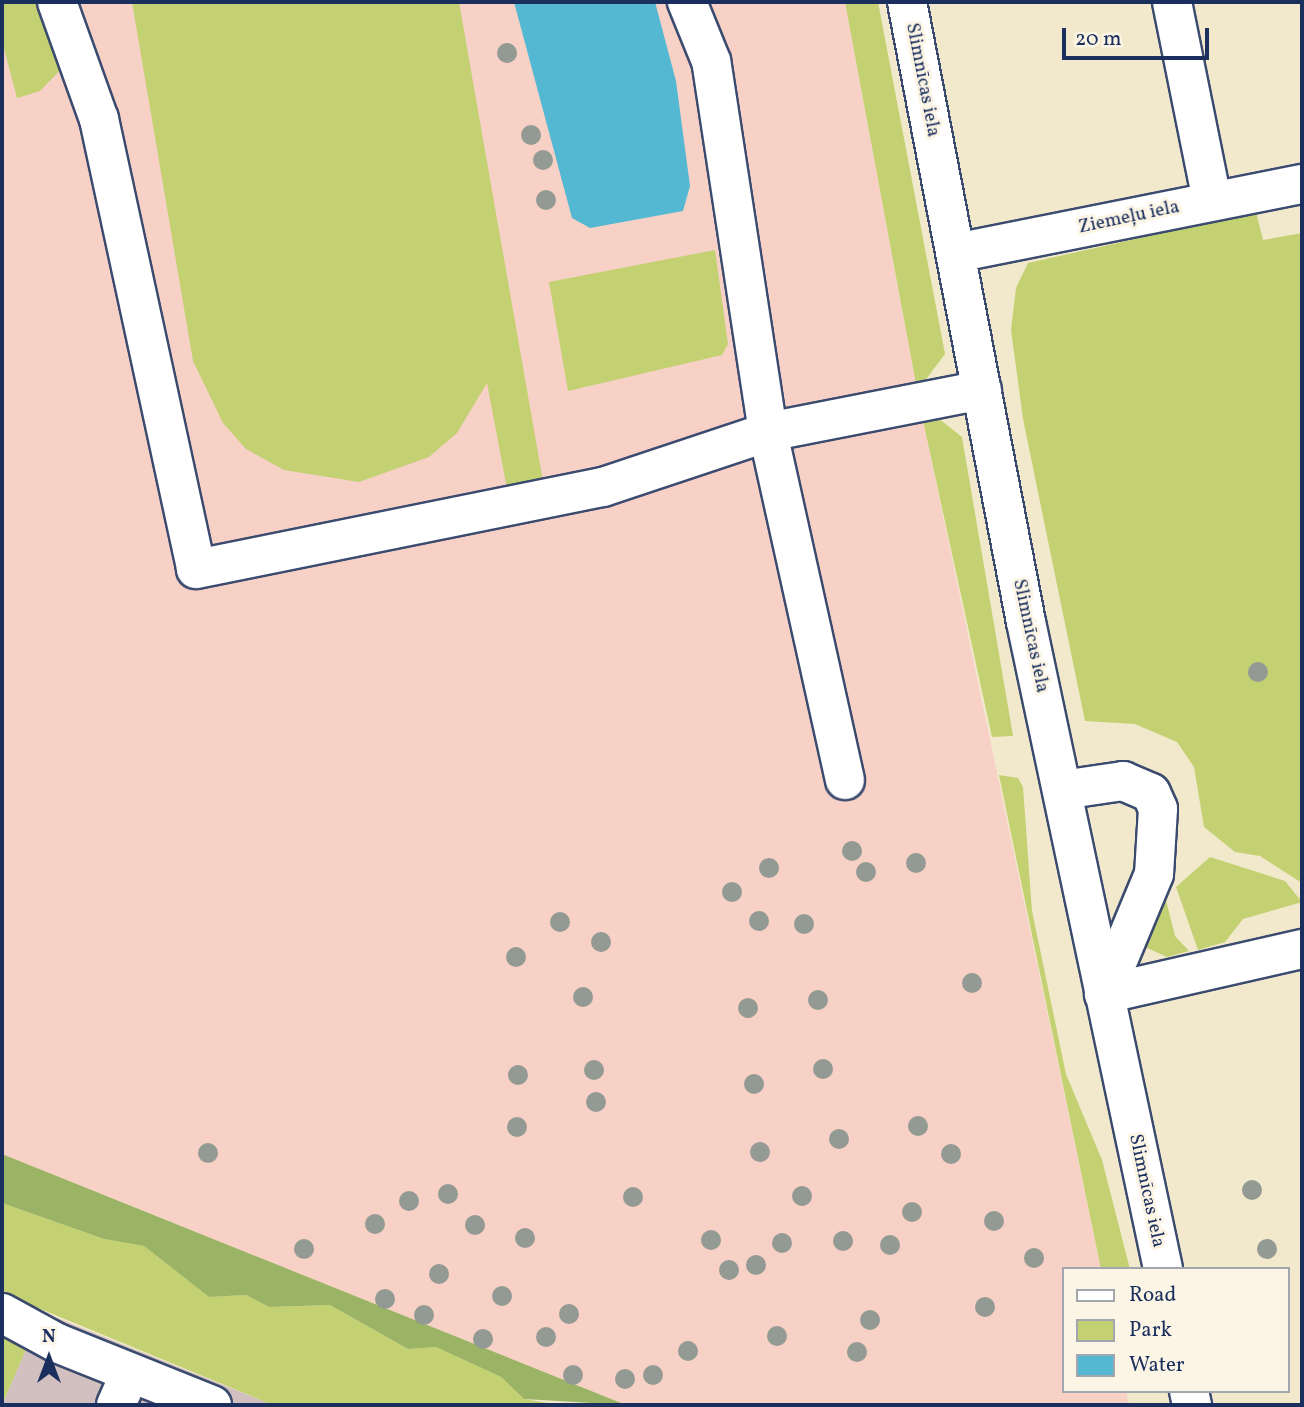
<!DOCTYPE html>
<html>
<head>
<meta charset="utf-8">
<style>
  body { margin:0 }
  #map { position:relative; width:1304px; height:1407px; overflow:hidden; background:#f2e9cd; font-family:Vollkorn,serif }
  div>[style] { position:absolute }
  .built>* { inset:0; background:#f7d1c6 }
  .industrial>* { inset:0; background:#d2bfbf }
  .green>* { inset:0; background:#c3d172 }
  .forest>* { inset:0; background:#9ab364 }
  .water>* { inset:0; background:#54b8d3 }
  .roads { filter:drop-shadow(2px 0 #3b4b6f) drop-shadow(-2px 0 #3b4b6f) drop-shadow(0 2px #3b4b6f) drop-shadow(0 -2px #3b4b6f) }
  .minor>* { height:38px; margin:-19px; padding:0 19px; transform-origin:19px; border-radius:19px; background:#fff }
  .trees>* { width:20px; height:20px; margin:-10px; border-radius:50%; background:#939993 }
  span { translate:-50% -50%; white-space:nowrap; text-align:center; line-height:1.15; -webkit-text-stroke:6px #fcf5e5; paint-order:stroke }
  .street-label { font-size:19px; color:#1b2f5e }
  .frame { position:absolute; inset:0; border:4px solid #1b2f5e; pointer-events:none }
  .legend { position:absolute; left:1062px; top:1267px; width:228px; height:126px; box-sizing:border-box; background:#fcf5e5; border:2px solid #a2a6af; margin:0; padding:9px 12px; list-style:none; font-size:21px; color:#1b2f5e }
  .legend li { display:flex; align-items:center; gap:14px; height:35px }
  .legend b { width:35px; border:2px solid #a2a6af }
  .north { position:absolute; left:14px; top:1323px; width:70px; height:70px; -webkit-text-stroke:5px #fcf5e5; paint-order:stroke; rotate:0deg; font-size:19px; font-weight:700; line-height:28px; text-align:center; color:#1b2f5e }
  .north::after { content:''; display:block; margin:auto; width:24px; height:32px; background:#1b2f5e; clip-path:polygon(50% 0,100% 100%,50% 72%,0 100%) }
  .scale { position:absolute; left:1062px; top:28px; width:147px; height:32px; box-sizing:border-box; border:4px solid #1b2f5e; border-top:0; padding-left:9px; font-size:21px; line-height:24px; white-space:nowrap; color:#1b2f5e; -webkit-text-stroke:5px #fcf5e5; paint-order:stroke }
</style>
</head>
<body>
<div id="map">
  <div class="built">
    <i style="clip-path:polygon(2px 2px,845px 2px,919px 401px,1101px 1269px,1064px 1269px,1064px 1391px,1126px 1391px,1129px 1405px,626px 1405px,2px 1154px)"></i>
  </div>
  <div class="industrial">
    <i style="clip-path:polygon(42px 1312px,273px 1405px,2px 1405px)"></i>
  </div>
  <div class="green">
    <i style="clip-path:polygon(2px 2px,46px 2px,63px 67px,40px 91px,17px 98px,2px 41px)"></i>
    <i style="clip-path:polygon(132px 2px,459px 2px,544px 487px,508px 494px,487px 383px,457px 433px,429px 457px,359px 482px,284px 470px,246px 449px,223px 423px,193px 361px)"></i>
    <i style="clip-path:polygon(845px 2px,878px 2px,945px 354px,924px 382px,916px 384px)"></i>
    <i style="clip-path:polygon(1256px 212px,1263px 240px,1302px 233px,1302px 883px,1260px 856px,1235px 852px,1204px 827px,1194px 767px,1177px 742px,1135px 724px,1085px 721px,1023px 419px,1011px 330px,1016px 288px,1028px 263px)"></i>
    <i style="clip-path:polygon(715px 250px,728px 344px,722px 355px,568px 391px,549px 282px)"></i>
    <i style="clip-path:polygon(922px 416px,938px 418px,962px 437px,1013px 736px,992px 737px)"></i>
    <i style="clip-path:polygon(999px 775px,1018px 778px,1023px 787px,1032px 911px,1066px 1074px,1102px 1160px,1130px 1269px,1101px 1269px)"></i>
    <i style="clip-path:polygon(1210px 857px,1285px 881px,1302px 902px,1243px 919px,1225px 942px,1198px 950px,1176px 887px)"></i>
    <i style="clip-path:polygon(1166px 900px,1175px 936px,1189px 951px,1167px 957px,1143px 946px)"></i>
    <i style="clip-path:polygon(2px 1203px,104px 1239px,144px 1246px,209px 1297px,246px 1295px,269px 1307px,330px 1305px,408px 1349px,436px 1347px,501px 1377px,524px 1399px,560px 1405px,273px 1405px,2px 1293px)"></i>
    <i style="clip-path:polygon(2px 1333px,27px 1347px,2px 1405px)"></i>
  </div>
  <div class="forest">
    <i style="clip-path:polygon(2px 1154px,626px 1405px,524px 1399px,501px 1377px,436px 1347px,408px 1349px,330px 1305px,269px 1307px,246px 1295px,209px 1297px,144px 1246px,104px 1239px,2px 1203px)"></i>
  </div>
  <div class="water">
    <i style="clip-path:polygon(514px 2px,655px 2px,676px 81px,690px 186px,683px 211px,590px 228px,572px 218px)"></i>
  </div>
  <div class="roads">
    <div class="minor">
      <i style="left:57px;top:2px;width:124px;rotate:70.3deg"></i>
      <i style="left:99px;top:119px;width:460px;rotate:77.8deg"></i>
      <i style="left:196px;top:569px;width:415px;rotate:-11.4deg"></i>
      <i style="left:603px;top:487px;width:174px;rotate:-18.4deg"></i>
      <i style="left:768px;top:432px;width:375px;rotate:-98.7deg"></i>
      <i style="left:711px;top:61px;width:64px;rotate:-112.1deg"></i>
      <i style="left:907px;top:2px;width:631px;rotate:79.14deg"></i>
      <i style="left:1026px;top:622px;width:661px;rotate:78.04deg"></i>
      <i style="left:1172px;top:2px;width:203px;rotate:78.6deg"></i>
      <i style="left:956px;top:253px;width:353px;rotate:-11.3deg"></i>
      <i style="left:845px;top:780px;width:356px;rotate:-102.5deg"></i>
      <i style="left:768px;top:432px;width:218px;rotate:-11.1deg"></i>
      <i style="left:1062px;top:790px;width:62px;rotate:-8.4deg"></i>
      <i style="left:1123px;top:781px;width:30px;rotate:23deg"></i>
      <i style="left:1151px;top:793px;width:17px;rotate:66deg"></i>
      <i style="left:1158px;top:809px;width:65px;rotate:93.5deg"></i>
      <i style="left:1154px;top:874px;width:130px;rotate:112.6deg"></i>
      <i style="left:1104px;top:994px;width:203px;rotate:-12.8deg"></i>
      <i style="left:2px;top:1313px;width:63px;rotate:28.6deg"></i>
      <i style="left:57px;top:1343px;width:167px;rotate:21.8deg"></i>
      <i style="left:1189px;top:1391px;width:14px;rotate:78deg"></i>
      <i style="left:116px;top:1405px;width:35px;rotate:-66deg"></i>
    </div>
  </div>
  <div class="trees">
    <i style="left:507px;top:53px"></i>
    <i style="left:531px;top:135px"></i>
    <i style="left:543px;top:160px"></i>
    <i style="left:546px;top:200px"></i>
    <i style="left:1258px;top:672px"></i>
    <i style="left:852px;top:851px"></i>
    <i style="left:916px;top:863px"></i>
    <i style="left:769px;top:868px"></i>
    <i style="left:866px;top:872px"></i>
    <i style="left:732px;top:892px"></i>
    <i style="left:759px;top:921px"></i>
    <i style="left:560px;top:922px"></i>
    <i style="left:804px;top:924px"></i>
    <i style="left:601px;top:942px"></i>
    <i style="left:516px;top:957px"></i>
    <i style="left:972px;top:983px"></i>
    <i style="left:583px;top:997px"></i>
    <i style="left:818px;top:1000px"></i>
    <i style="left:748px;top:1008px"></i>
    <i style="left:823px;top:1069px"></i>
    <i style="left:594px;top:1070px"></i>
    <i style="left:518px;top:1075px"></i>
    <i style="left:754px;top:1084px"></i>
    <i style="left:596px;top:1102px"></i>
    <i style="left:918px;top:1126px"></i>
    <i style="left:517px;top:1127px"></i>
    <i style="left:839px;top:1139px"></i>
    <i style="left:760px;top:1152px"></i>
    <i style="left:208px;top:1153px"></i>
    <i style="left:951px;top:1154px"></i>
    <i style="left:1252px;top:1190px"></i>
    <i style="left:448px;top:1194px"></i>
    <i style="left:802px;top:1196px"></i>
    <i style="left:633px;top:1197px"></i>
    <i style="left:409px;top:1201px"></i>
    <i style="left:912px;top:1212px"></i>
    <i style="left:994px;top:1221px"></i>
    <i style="left:375px;top:1224px"></i>
    <i style="left:475px;top:1225px"></i>
    <i style="left:525px;top:1238px"></i>
    <i style="left:711px;top:1240px"></i>
    <i style="left:843px;top:1241px"></i>
    <i style="left:782px;top:1243px"></i>
    <i style="left:890px;top:1245px"></i>
    <i style="left:304px;top:1249px"></i>
    <i style="left:1267px;top:1249px"></i>
    <i style="left:1034px;top:1258px"></i>
    <i style="left:756px;top:1265px"></i>
    <i style="left:729px;top:1270px"></i>
    <i style="left:439px;top:1274px"></i>
    <i style="left:502px;top:1296px"></i>
    <i style="left:385px;top:1299px"></i>
    <i style="left:985px;top:1307px"></i>
    <i style="left:569px;top:1314px"></i>
    <i style="left:424px;top:1315px"></i>
    <i style="left:870px;top:1320px"></i>
    <i style="left:777px;top:1336px"></i>
    <i style="left:546px;top:1337px"></i>
    <i style="left:483px;top:1339px"></i>
    <i style="left:688px;top:1351px"></i>
    <i style="left:857px;top:1352px"></i>
    <i style="left:573px;top:1375px"></i>
    <i style="left:653px;top:1375px"></i>
    <i style="left:625px;top:1379px"></i>
  </div>
  <div class="street-label">
    <span style="left:922px;top:80px;rotate:79deg">Slimnīcas iela</span>
    <span style="left:1129px;top:218px;rotate:-12deg">Ziemeļu iela</span>
    <span style="left:1030px;top:636px;rotate:78deg">Slimnīcas iela</span>
    <span style="left:1146px;top:1191px;rotate:78deg">Slimnīcas iela</span>
  </div>
  <div class="frame"></div>
  <ul class="legend">
  <li><b style="height:9px;background:#fff"></b>Road</li>
  <li><b style="height:19px;background:#c3d172"></b>Park</li>
  <li><b style="height:19px;background:#54b8d3"></b>Water</li>
  </ul>
  <div class="north">N</div>
  <div class="scale">20 m</div>
</div>
</body>
</html>
